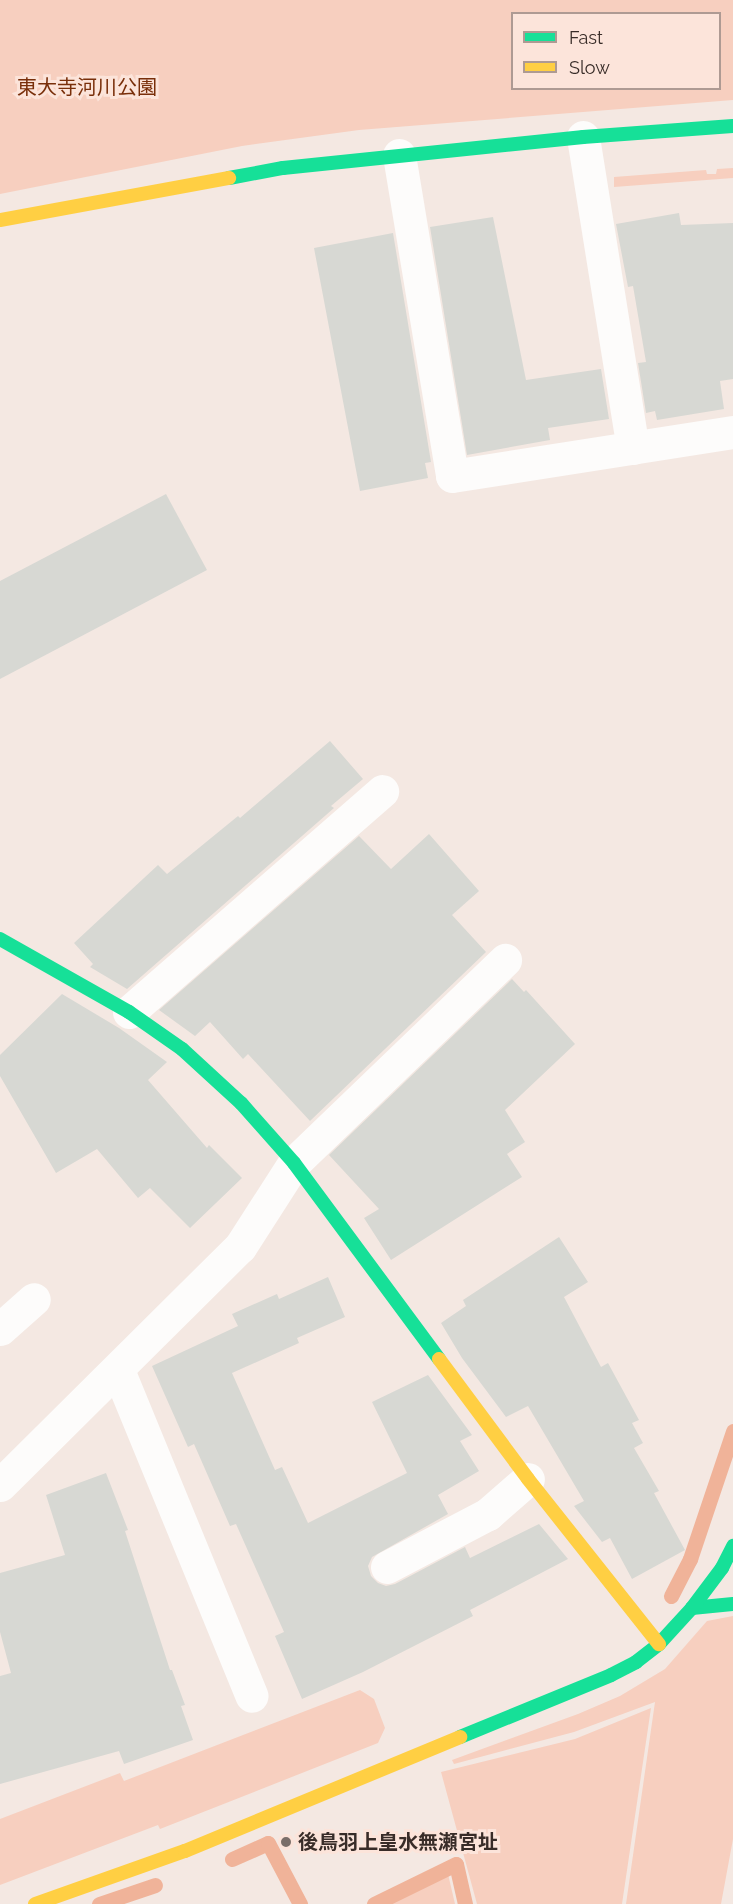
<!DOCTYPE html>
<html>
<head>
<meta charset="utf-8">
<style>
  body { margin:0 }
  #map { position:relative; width:733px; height:1904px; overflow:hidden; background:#f4e8e2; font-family:Raleway,"Noto Sans JP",sans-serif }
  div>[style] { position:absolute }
  .green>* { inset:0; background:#f7cfbf }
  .stream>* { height:15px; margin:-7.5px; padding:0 7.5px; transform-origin:7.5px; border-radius:7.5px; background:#f0b399 }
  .building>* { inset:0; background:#d7d8d3 }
  .street>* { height:33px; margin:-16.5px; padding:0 16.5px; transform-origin:16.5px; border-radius:16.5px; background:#fdfcfb }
  .fast>* { height:14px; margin:-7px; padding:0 7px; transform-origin:7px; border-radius:7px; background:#16e098 }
  .slow>* { height:14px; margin:-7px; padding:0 7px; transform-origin:7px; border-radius:7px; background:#ffcf43 }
  .dots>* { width:16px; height:16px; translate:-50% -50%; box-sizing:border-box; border:3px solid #fce4da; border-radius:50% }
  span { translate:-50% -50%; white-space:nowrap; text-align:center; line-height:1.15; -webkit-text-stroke:6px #fce4da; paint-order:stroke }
  .park-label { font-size:20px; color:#792f0a }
  .poi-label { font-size:20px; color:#382c28; font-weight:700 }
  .left { translate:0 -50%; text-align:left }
  .legend { position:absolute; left:511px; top:12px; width:210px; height:78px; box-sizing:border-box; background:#fce4da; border:2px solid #ae9a93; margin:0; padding:8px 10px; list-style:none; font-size:18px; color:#382c28 }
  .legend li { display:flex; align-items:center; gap:12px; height:30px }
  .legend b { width:30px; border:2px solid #ae9a93 }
</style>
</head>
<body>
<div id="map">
  <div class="green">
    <i style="clip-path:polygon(evenodd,0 0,733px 0,733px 100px,359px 130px,242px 146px,0 194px,0 0,512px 14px,720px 14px,720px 88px,512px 88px,512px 14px)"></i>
    <i style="clip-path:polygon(733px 168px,733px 178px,614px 187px,614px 177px,706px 170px,707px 174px,716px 174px,717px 169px)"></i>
    <i style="clip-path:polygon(733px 1616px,733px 1839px,721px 1904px,626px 1904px,655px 1702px,574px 1732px,454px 1764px,452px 1760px,578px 1714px,620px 1696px,665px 1669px,707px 1621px)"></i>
    <i style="clip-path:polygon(360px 1690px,374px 1699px,385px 1728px,378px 1743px,160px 1829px,158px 1825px,0 1885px,0 1819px,120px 1773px,124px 1781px)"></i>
    <i style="clip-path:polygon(651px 1708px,622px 1904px,477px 1904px,441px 1772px,575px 1739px)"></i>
    <i style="clip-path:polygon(448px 1874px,455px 1904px,385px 1904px)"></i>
  </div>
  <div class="stream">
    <i style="left:671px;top:1596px;width:42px;rotate:-62.8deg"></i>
    <i style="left:690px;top:1559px;width:135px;rotate:-71.4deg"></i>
    <i style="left:232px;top:1859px;width:39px;rotate:-24deg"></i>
    <i style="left:268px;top:1843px;width:69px;rotate:62.3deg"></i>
    <i style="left:99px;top:1904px;width:59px;rotate:-18.7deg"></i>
    <i style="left:374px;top:1904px;width:91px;rotate:-26deg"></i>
    <i style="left:456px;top:1864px;width:41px;rotate:77.3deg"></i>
  </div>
  <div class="building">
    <i style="clip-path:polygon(679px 213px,681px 225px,733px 223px,733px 379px,720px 381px,724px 409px,657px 420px,655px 411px,646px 413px,638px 363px,646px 362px,633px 286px,628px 287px,616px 224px)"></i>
    <i style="clip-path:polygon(493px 217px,526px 380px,601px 369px,609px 419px,548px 428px,550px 440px,467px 455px,430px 227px)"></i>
    <i style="clip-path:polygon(393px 233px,431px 462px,425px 463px,428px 478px,360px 491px,314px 248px)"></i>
    <i style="clip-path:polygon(166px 494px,207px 570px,0 679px,0 581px)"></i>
    <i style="clip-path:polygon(330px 741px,363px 779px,331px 806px,334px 808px,127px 989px,90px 967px,93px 964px,74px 943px,158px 865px,167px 874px,238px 816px,240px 818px)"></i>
    <i style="clip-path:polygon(429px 834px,479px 891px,452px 915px,486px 952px,310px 1121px,248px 1054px,243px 1059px,210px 1022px,195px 1036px,159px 1010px,359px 836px,391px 869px)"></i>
    <i style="clip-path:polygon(512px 979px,524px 992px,526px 990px,575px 1044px,505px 1110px,525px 1142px,507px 1154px,522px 1177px,391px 1260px,364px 1218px,379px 1209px,329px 1155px)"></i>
    <i style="clip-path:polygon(62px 994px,119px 1028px,167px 1062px,148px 1080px,207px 1148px,209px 1145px,242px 1178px,190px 1228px,150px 1188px,138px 1198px,97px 1149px,56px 1173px,0 1076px,0 1055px)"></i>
    <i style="clip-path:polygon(559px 1237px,588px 1282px,564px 1297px,601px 1367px,608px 1363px,639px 1420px,632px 1423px,643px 1443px,634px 1448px,659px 1491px,654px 1493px,685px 1550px,632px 1579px,610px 1538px,602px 1542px,574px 1506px,584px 1501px,528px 1406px,506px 1417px,462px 1358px,441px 1323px,466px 1306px,463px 1300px)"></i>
    <i style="clip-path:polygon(328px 1277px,345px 1317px,297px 1338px,299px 1343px,232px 1373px,275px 1470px,282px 1467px,308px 1523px,407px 1473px,372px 1402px,428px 1375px,472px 1435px,460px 1441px,479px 1471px,438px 1495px,448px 1514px,372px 1557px,368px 1566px,371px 1576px,378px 1583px,386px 1586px,395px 1584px,465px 1547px,470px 1558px,539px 1524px,568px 1559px,470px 1610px,473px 1616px,363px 1672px,302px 1699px,275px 1636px,284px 1632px,236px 1524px,230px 1526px,194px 1444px,188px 1447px,152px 1366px,238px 1326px,232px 1314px,277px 1294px,279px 1299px)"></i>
    <i style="clip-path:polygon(106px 1473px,128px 1530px,125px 1531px,170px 1670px,172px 1670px,185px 1705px,181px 1706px,193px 1740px,124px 1764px,119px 1751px,0 1784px,0 1676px,11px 1673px,0 1632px,0 1573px,65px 1555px,46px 1495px)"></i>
  </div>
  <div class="street">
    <i style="left:583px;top:137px;width:315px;rotate:80.9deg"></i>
    <i style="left:399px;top:155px;width:325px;rotate:80.6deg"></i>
    <i style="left:452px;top:476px;width:284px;rotate:-8.9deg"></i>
    <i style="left:129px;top:1012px;width:336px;rotate:-41.1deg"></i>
    <i style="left:0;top:1329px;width:45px;rotate:-41.4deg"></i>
    <i style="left:118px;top:1370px;width:352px;rotate:67.7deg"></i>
    <i style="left:0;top:1485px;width:338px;rotate:-44.8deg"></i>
    <i style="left:240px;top:1247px;width:100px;rotate:-57.3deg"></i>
    <i style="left:294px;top:1163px;width:293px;rotate:-43.9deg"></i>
    <i style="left:387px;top:1567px;width:114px;rotate:-27.7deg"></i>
    <i style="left:488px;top:1514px;width:53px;rotate:-41.2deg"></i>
  </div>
  <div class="fast">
    <i style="left:229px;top:178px;width:55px;rotate:-10.5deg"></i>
    <i style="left:283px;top:168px;width:302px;rotate:-5.9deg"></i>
    <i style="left:583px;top:137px;width:150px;rotate:-4.2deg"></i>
    <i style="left:0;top:939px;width:148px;rotate:29.5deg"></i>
    <i style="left:129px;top:1012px;width:65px;rotate:34.9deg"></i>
    <i style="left:182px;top:1049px;width:80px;rotate:42.5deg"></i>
    <i style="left:241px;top:1103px;width:80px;rotate:48.5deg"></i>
    <i style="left:294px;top:1163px;width:244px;rotate:53.5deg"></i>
    <i style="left:692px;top:1608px;width:41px;rotate:-5.6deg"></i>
    <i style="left:460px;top:1737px;width:163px;rotate:-22.3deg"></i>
    <i style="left:611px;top:1675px;width:28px;rotate:-27deg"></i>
    <i style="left:636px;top:1662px;width:29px;rotate:-38deg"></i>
    <i style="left:659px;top:1644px;width:49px;rotate:-47.5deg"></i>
    <i style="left:692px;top:1608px;width:50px;rotate:-53.1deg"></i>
    <i style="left:722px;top:1568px;width:25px;rotate:-63deg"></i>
  </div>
  <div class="slow">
    <i style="left:0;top:220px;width:233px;rotate:-10.4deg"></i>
    <i style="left:439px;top:1359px;width:149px;rotate:53.4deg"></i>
    <i style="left:528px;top:1479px;width:211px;rotate:51.6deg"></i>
    <i style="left:35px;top:1904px;width:159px;rotate:-19.5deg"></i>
    <i style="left:185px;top:1851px;width:298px;rotate:-22.5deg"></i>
  </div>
  <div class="dots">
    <i style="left:286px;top:1842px;background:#7a6e69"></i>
  </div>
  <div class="park-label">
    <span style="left:87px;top:87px">東大寺河川公園</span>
  </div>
  <div class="poi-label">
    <span class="left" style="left:298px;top:1842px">後鳥羽上皇水無瀬宮址</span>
  </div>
  <ul class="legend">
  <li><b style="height:8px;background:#16e098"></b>Fast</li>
  <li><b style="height:8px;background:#ffcf43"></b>Slow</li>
  </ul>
</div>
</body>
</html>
